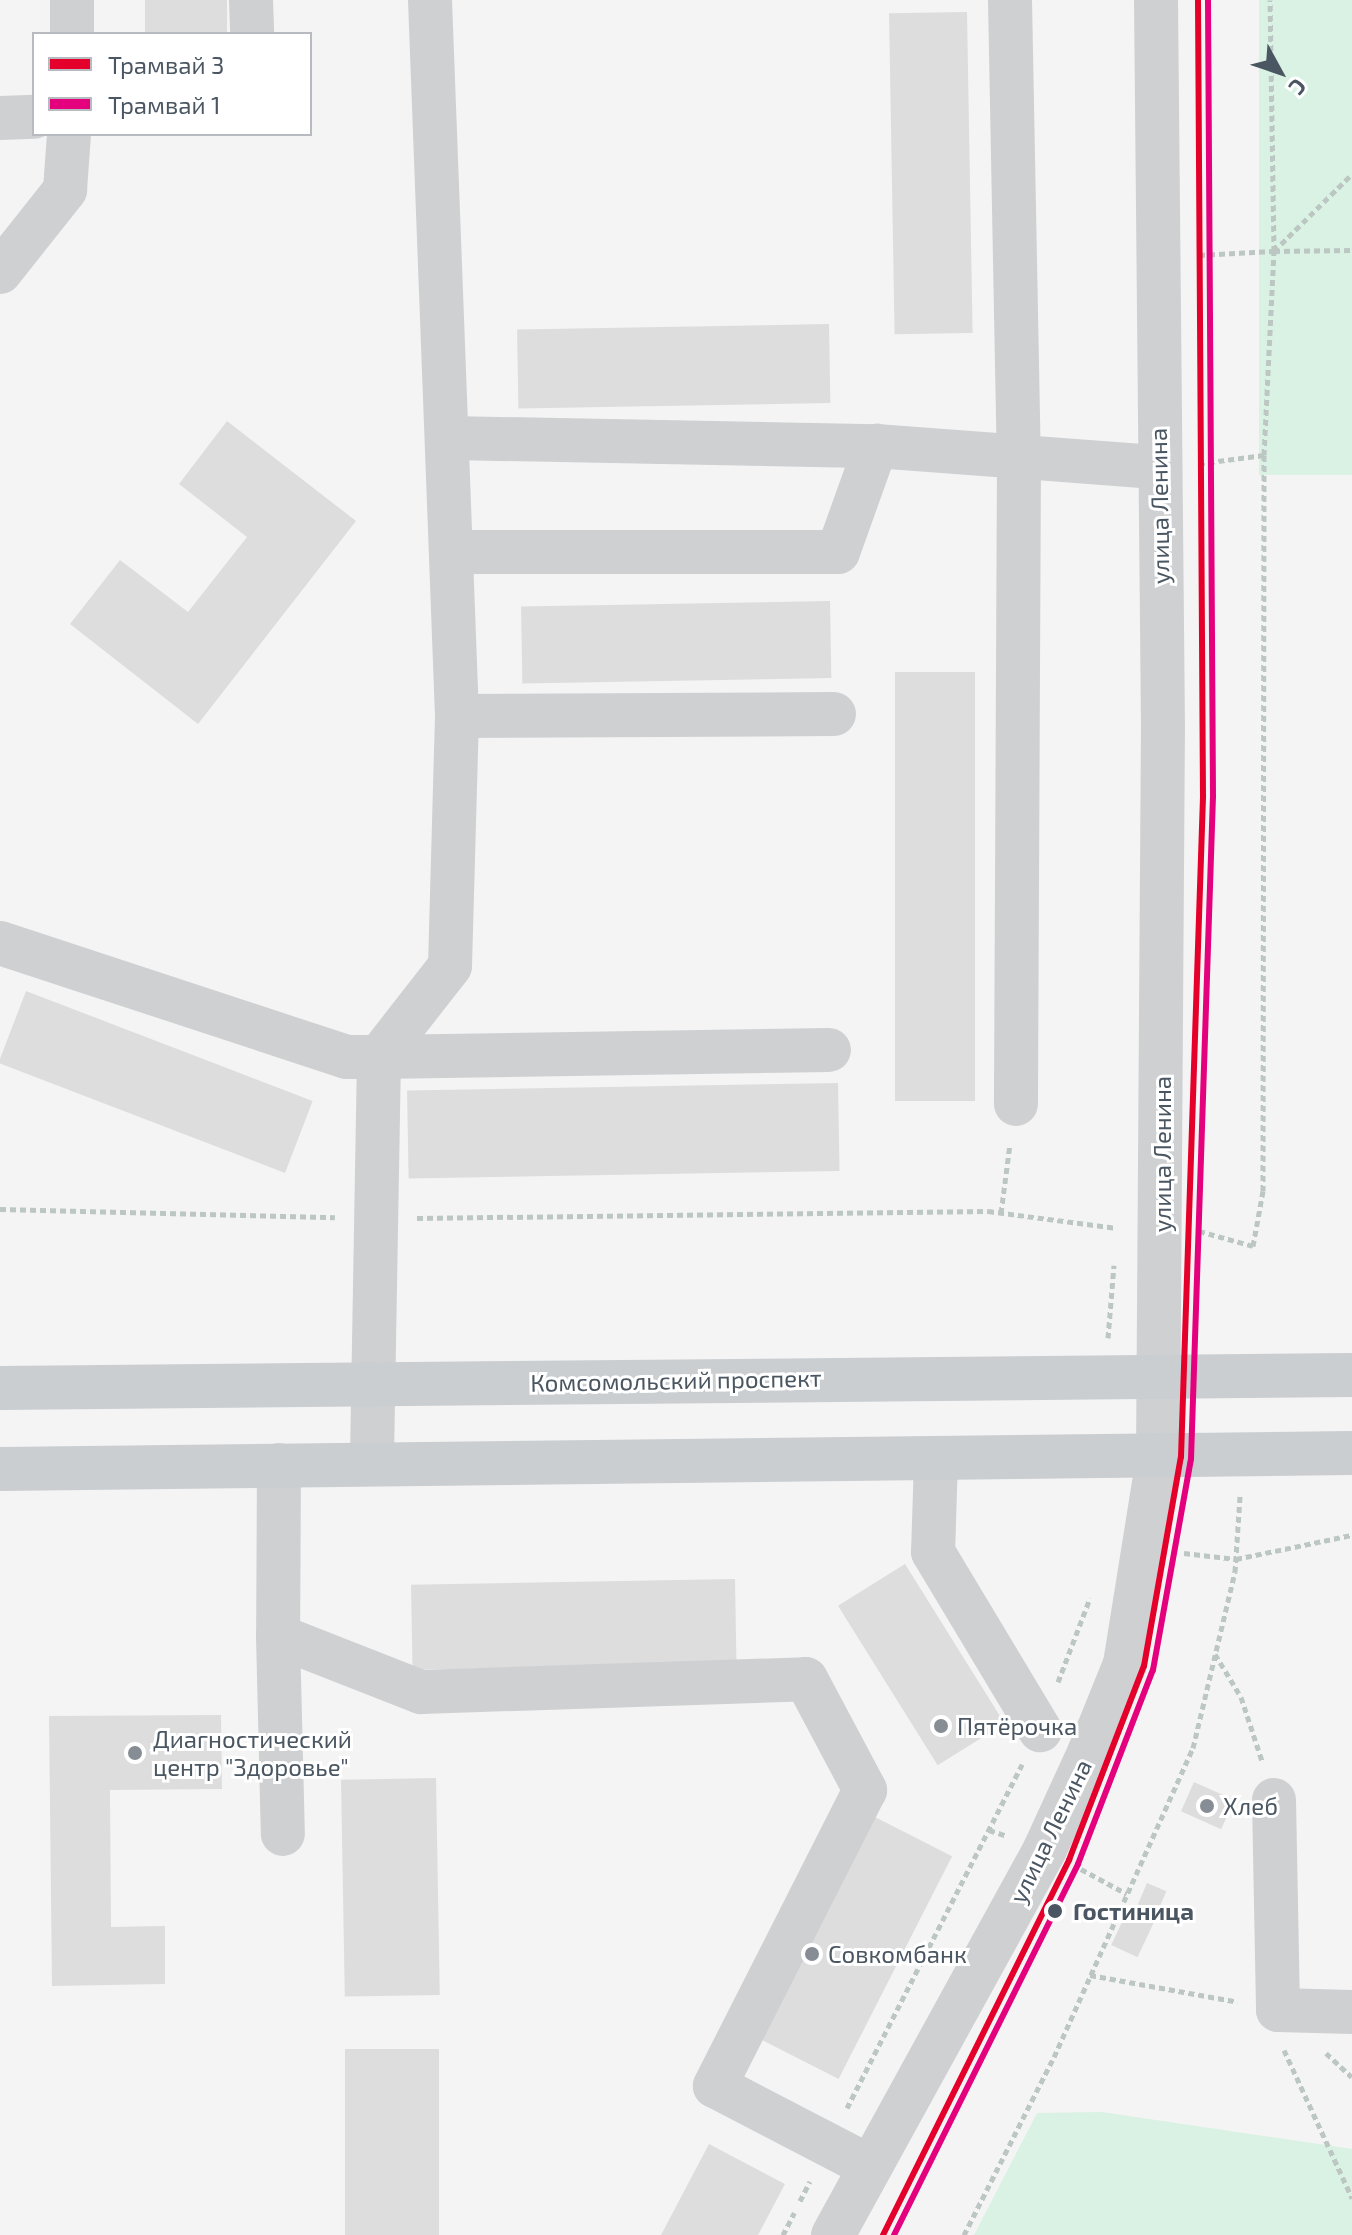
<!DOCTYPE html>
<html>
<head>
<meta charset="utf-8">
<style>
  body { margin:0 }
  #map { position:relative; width:1352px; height:2235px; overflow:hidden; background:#f4f4f4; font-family:"Exo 2",sans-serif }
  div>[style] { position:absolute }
  .green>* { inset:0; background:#d9f2e3; transform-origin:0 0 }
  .building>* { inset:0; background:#ddddde; transform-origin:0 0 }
  .path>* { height:5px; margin-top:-2.5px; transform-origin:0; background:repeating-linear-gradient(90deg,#bcc7c4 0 6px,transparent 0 10px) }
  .minor>* { height:44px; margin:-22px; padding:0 22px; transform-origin:22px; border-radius:22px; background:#ced0d2 }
  .major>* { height:44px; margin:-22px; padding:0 22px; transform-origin:22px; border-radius:22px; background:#caced1 }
  .tram-1>* { height:6px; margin:-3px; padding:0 3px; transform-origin:3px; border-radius:3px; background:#e4002b }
  .tram-2>* { height:6px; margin:-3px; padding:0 3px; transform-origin:3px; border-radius:3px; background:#e5007d }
  .dots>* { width:22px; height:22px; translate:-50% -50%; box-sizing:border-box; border:4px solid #fff; border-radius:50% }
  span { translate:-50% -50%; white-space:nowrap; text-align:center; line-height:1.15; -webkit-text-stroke:6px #fff; paint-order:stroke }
  .street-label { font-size:24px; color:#4a5661 }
  .poi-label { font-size:24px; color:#4a5661 }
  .left { translate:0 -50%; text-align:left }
  .stop-label { font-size:24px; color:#4a5661; font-weight:700 }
  .legend { position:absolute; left:32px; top:32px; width:280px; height:104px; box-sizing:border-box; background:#fff; border:2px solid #b7bbc0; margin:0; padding:10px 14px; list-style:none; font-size:24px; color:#4a5661 }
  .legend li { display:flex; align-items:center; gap:16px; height:40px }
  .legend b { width:40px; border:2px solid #b7bbc0 }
  .north { position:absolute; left:1240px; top:32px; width:80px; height:80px; -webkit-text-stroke:6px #fff; paint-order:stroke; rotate:130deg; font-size:22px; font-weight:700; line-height:32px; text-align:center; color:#4a5661 }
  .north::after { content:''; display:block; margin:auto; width:28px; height:36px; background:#4a5661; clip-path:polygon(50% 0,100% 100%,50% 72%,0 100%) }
</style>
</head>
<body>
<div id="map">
  <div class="green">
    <i style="left:1259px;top:0;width:93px;height:475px"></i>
    <i style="clip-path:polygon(1102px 2112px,1352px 2149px,1352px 2235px,974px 2235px,1037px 2113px)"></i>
  </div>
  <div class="building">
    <i style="left:145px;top:0;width:82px;height:34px"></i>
    <i style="left:967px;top:12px;width:321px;height:78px;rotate:89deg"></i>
    <i style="left:829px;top:324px;width:79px;height:312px;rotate:89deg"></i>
    <i style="clip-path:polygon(227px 421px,356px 521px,198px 724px,70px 624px,120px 560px,188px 612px,247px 537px,179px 484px)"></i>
    <i style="left:830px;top:601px;width:77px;height:309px;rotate:89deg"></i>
    <i style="left:975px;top:672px;width:429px;height:80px;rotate:90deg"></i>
    <i style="left:26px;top:991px;width:307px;height:77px;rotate:21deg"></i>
    <i style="left:838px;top:1083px;width:88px;height:431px;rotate:89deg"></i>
    <i style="left:905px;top:1564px;width:188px;height:79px;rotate:58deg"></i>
    <i style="left:735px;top:1579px;width:85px;height:324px;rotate:89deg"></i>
    <i style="clip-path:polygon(221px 1715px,222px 1789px,110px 1790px,111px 1927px,165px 1926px,165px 1984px,52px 1986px,49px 1716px)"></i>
    <i style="left:436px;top:1778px;width:217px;height:95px;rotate:89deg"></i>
    <i style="left:1194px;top:1782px;width:44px;height:32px;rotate:24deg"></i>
    <i style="left:871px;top:1815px;width:91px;height:250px;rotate:27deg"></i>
    <i style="left:1147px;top:1883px;width:21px;height:23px;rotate:23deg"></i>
    <i style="left:1129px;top:1907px;width:29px;height:42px;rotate:25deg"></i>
    <i style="left:345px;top:2049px;width:94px;height:186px"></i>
    <i style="clip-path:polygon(709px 2144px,785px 2184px,758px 2235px,661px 2235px)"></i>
  </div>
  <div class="path">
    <i style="left:1274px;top:251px;width:78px;rotate:-0.7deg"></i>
    <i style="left:1199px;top:255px;width:75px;rotate:-3.1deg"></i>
    <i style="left:1274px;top:251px;width:110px;rotate:-44.6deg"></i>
    <i style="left:1264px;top:455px;width:204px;rotate:-87.2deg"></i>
    <i style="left:1274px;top:251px;width:251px;rotate:-90.9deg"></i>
    <i style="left:0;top:1209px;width:335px;rotate:1.4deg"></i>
    <i style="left:1001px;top:1213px;width:70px;rotate:-82.6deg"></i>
    <i style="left:417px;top:1218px;width:571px;rotate:-0.7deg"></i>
    <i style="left:988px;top:1211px;width:130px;rotate:7.5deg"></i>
    <i style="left:1199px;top:1231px;width:56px;rotate:15.5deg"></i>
    <i style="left:1253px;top:1246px;width:56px;rotate:-79.7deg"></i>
    <i style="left:1263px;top:1191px;width:736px;rotate:-89.92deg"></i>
    <i style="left:1264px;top:455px;width:62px;rotate:172.5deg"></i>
    <i style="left:1108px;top:1338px;width:73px;rotate:-85.3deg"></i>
    <i style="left:1184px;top:1553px;width:52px;rotate:6.6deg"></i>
    <i style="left:1236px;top:1559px;width:118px;rotate:-11.7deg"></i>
    <i style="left:1215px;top:1654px;width:50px;rotate:58.8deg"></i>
    <i style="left:1241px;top:1697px;width:67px;rotate:71.8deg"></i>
    <i style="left:1058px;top:1682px;width:90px;rotate:-69.1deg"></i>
    <i style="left:989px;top:1830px;width:19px;rotate:18deg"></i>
    <i style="left:1081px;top:1869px;width:52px;rotate:28.5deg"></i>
    <i style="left:1090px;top:1975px;width:150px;rotate:10.3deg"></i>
    <i style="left:1284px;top:2050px;width:163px;rotate:65.3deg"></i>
    <i style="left:1326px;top:2053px;width:35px;rotate:43deg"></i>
    <i style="left:847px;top:2108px;width:386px;rotate:-63deg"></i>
    <i style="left:800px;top:2201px;width:22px;rotate:-63deg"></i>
    <i style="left:783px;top:2235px;width:25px;rotate:-63deg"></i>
    <i style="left:964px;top:2235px;width:199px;rotate:-63.2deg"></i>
    <i style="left:1054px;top:2057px;width:339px;rotate:-65.8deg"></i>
    <i style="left:1193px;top:1748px;width:181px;rotate:-76.6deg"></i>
    <i style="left:1235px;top:1572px;width:76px;rotate:-86.2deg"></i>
  </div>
  <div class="minor">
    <i style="left:251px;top:0;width:34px;rotate:88deg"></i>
    <i style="left:1010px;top:0;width:458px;rotate:88.9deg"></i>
    <i style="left:1019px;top:458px;width:646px;rotate:90.27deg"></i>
    <i style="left:72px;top:34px;width:34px;rotate:-90deg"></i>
    <i style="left:0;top:118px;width:34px;rotate:-2deg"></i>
    <i style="left:0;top:272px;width:105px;rotate:-51.6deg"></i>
    <i style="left:65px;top:190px;width:56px;rotate:-85.9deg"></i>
    <i style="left:451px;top:438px;width:425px;rotate:1.1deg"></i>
    <i style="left:876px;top:446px;width:283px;rotate:4.3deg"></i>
    <i style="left:454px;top:552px;width:384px"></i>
    <i style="left:838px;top:552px;width:113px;rotate:-70.3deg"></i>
    <i style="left:457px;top:716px;width:377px;rotate:-0.3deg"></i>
    <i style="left:0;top:943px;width:365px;rotate:18.2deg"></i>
    <i style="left:347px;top:1057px;width:32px"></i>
    <i style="left:379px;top:1057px;width:407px;rotate:91deg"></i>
    <i style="left:379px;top:1057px;width:115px;rotate:-52deg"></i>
    <i style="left:450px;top:966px;width:250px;rotate:-88.4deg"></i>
    <i style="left:457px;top:716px;width:717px;rotate:-92.16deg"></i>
    <i style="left:379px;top:1057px;width:450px;rotate:-0.9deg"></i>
    <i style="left:936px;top:1459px;width:93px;rotate:91.8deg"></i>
    <i style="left:933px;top:1552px;width:208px;rotate:59deg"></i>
    <i style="left:279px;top:1465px;width:171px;rotate:90.3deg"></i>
    <i style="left:278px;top:1636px;width:154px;rotate:21.4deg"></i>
    <i style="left:421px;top:1692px;width:385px;rotate:-1.9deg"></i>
    <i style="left:806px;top:1679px;width:126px;rotate:62deg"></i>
    <i style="left:865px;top:1790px;width:332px;rotate:116.9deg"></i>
    <i style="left:715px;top:2086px;width:174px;rotate:27.5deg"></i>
    <i style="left:278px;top:1636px;width:198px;rotate:88.6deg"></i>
    <i style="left:1274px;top:1800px;width:210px;rotate:88.9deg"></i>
    <i style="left:1278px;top:2010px;width:74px;rotate:1.5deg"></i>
    <i style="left:833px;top:2235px;width:440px;rotate:-61.2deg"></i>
    <i style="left:1045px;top:1849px;width:106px;rotate:-65.4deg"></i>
    <i style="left:1089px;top:1753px;width:96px;rotate:-68deg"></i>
    <i style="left:1125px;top:1664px;width:210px;rotate:-80.9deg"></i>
    <i style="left:1158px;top:1457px;width:728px;rotate:-89.61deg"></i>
    <i style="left:1163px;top:729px;width:729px;rotate:-90.55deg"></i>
  </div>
  <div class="major">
    <i style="left:0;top:1388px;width:1352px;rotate:-0.55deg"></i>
    <i style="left:0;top:1469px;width:1352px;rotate:-0.68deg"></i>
  </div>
  <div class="tram-1">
    <i style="left:883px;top:2235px;width:419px;rotate:-63.6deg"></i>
    <i style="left:1069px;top:1860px;width:208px;rotate:-68.9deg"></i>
    <i style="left:1144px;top:1666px;width:212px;rotate:-80deg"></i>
    <i style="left:1181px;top:1457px;width:660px;rotate:-88.09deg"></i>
    <i style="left:1203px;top:797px;width:797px;rotate:-90.36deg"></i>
  </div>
  <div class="tram-2">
    <i style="left:894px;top:2235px;width:414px;rotate:-63.6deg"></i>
    <i style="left:1078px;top:1864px;width:208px;rotate:-68.9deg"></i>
    <i style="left:1153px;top:1670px;width:214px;rotate:-79.8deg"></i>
    <i style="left:1191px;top:1459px;width:662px;rotate:-88.1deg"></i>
    <i style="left:1213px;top:797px;width:797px;rotate:-90.36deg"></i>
  </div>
  <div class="dots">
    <i style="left:941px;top:1726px;background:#868d94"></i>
    <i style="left:135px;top:1753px;background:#868d94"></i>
    <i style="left:1207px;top:1806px;background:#868d94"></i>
    <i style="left:1055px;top:1911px;background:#4a5661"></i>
    <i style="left:812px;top:1954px;background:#868d94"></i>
  </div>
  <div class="street-label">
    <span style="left:1159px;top:506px;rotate:-91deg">улица Ленина</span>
    <span style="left:1162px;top:1154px;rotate:-90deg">улица Ленина</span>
    <span style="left:676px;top:1380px;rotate:-1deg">Комсомольский проспект</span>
    <span style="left:1050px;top:1831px;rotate:-64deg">улица Ленина</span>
  </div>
  <div class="poi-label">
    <span class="left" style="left:957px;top:1726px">Пятёрочка</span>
    <span class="left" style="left:153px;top:1753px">Диагностический<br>центр "Здоровье"</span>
    <span class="left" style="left:1223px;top:1806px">Хлеб</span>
    <span class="left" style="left:828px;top:1954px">Совкомбанк</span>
  </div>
  <div class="stop-label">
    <span class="left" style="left:1073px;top:1911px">Гостиница</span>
  </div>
  <ul class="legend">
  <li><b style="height:10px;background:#e4002b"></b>Трамвай 3</li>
  <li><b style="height:10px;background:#e5007d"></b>Трамвай 1</li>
  </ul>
  <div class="north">С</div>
</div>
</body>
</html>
